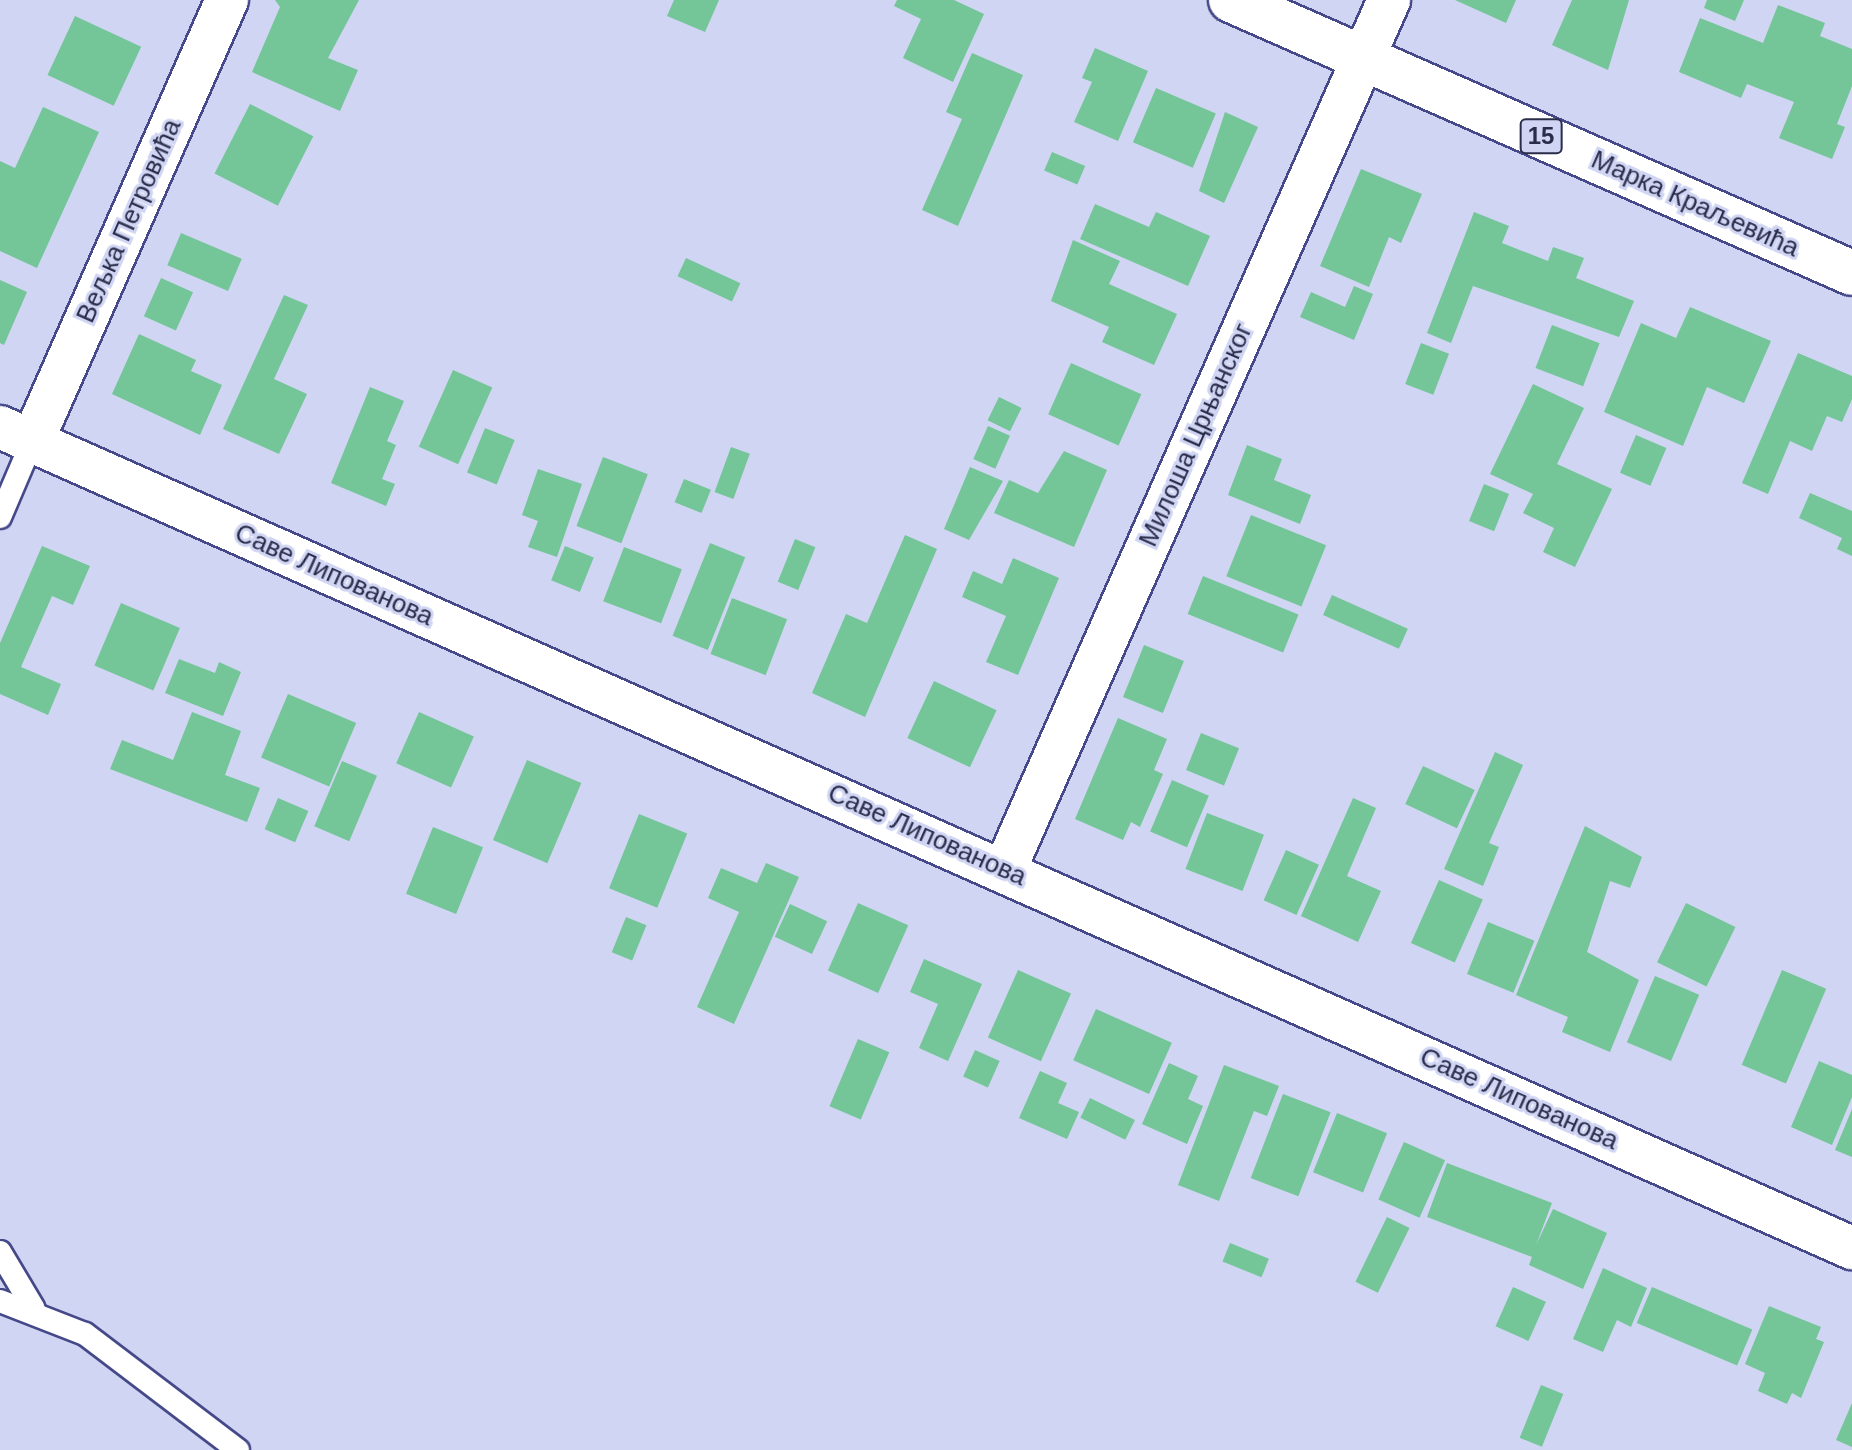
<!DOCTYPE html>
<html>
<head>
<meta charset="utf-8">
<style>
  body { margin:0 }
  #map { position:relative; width:1852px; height:1450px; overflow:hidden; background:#d0d5f3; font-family:Helvetica,sans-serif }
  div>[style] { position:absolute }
  .building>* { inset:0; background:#74c598; transform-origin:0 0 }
  .roads { filter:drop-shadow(2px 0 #454989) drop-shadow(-2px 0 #454989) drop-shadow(0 2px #454989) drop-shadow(0 -2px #454989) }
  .lane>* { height:22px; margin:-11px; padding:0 11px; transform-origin:11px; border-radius:11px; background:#fff }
  .street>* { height:42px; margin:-21px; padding:0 21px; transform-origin:21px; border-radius:21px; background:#fff }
  .primary>* { height:44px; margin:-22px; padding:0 22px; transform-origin:22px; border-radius:22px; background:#fff }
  span { translate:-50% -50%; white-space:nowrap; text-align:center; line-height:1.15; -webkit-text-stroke:6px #d0d5f3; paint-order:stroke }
  .shield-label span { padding:2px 6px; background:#d0d5f3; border:2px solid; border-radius:6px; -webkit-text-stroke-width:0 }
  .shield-label { font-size:24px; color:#2a2d4a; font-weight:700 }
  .street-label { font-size:26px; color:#2a2d4a }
</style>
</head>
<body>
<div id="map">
  <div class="building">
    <i style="clip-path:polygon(275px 0,359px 0,328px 58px,358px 70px,340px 111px,252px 72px,280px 7px)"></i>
    <i style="clip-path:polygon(674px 0,719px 0,705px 32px,667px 16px)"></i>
    <i style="clip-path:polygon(897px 0,954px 0,984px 14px,953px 82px,903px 58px,921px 19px,894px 6px)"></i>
    <i style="clip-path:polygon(1455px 0,1516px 0,1506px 23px)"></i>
    <i style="clip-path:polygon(1572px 0,1629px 0,1608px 70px,1552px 45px)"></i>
    <i style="clip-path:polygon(1707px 0,1744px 0,1735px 21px,1704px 8px)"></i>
    <i style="clip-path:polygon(1778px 5px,1825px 23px,1820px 36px,1852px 49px,1852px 86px,1837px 124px,1845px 127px,1832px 159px,1779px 138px,1794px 102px,1747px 84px,1741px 98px,1679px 72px,1700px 18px,1763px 43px)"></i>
    <i style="left:75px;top:16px;width:73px;height:65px;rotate:25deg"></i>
    <i style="clip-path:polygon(1095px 48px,1148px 71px,1118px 141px,1074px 122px,1092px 82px,1082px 78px)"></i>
    <i style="clip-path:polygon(972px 53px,1023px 75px,958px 226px,922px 210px,962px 119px,946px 112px)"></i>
    <i style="left:1156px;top:88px;width:65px;height:59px;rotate:23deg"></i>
    <i style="left:250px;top:104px;width:71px;height:78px;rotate:27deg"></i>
    <i style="clip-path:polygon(43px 107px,99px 132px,37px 268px,0 251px,0 161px,15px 168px)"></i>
    <i style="clip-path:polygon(1225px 112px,1258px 127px,1224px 203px,1199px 191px)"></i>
    <i style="left:1052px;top:152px;width:36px;height:20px;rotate:23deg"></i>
    <i style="clip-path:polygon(1361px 169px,1422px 194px,1401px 243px,1389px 237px,1369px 287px,1320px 266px)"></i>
    <i style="clip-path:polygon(1095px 204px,1149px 227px,1156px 212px,1210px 236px,1188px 286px,1080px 239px)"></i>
    <i style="clip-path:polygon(1474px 212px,1509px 226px,1502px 243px,1548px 261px,1553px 247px,1584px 258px,1576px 278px,1634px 301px,1619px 337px,1473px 286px,1451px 343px,1427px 333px)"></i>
    <i style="left:181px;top:233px;width:66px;height:35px;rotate:23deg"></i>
    <i style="clip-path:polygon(1073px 240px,1120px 261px,1109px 284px,1177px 314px,1154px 365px,1102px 342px,1109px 327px,1051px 301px)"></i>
    <i style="left:686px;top:258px;width:60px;height:20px;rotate:25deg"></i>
    <i style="left:161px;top:278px;width:35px;height:42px;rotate:24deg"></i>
    <i style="clip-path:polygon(0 280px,27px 292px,4px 345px,0 343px)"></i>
    <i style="clip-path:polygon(1354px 286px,1373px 294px,1354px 340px,1300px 317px,1311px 292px,1345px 307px)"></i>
    <i style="clip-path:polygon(284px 295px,308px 305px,274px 379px,307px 394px,279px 454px,223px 429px)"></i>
    <i style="clip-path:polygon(1690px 307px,1771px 341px,1744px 403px,1707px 387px,1683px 446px,1604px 412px,1641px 323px,1676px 338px)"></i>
    <i style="left:1552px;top:325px;width:51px;height:46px;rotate:21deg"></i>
    <i style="clip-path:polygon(139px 334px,196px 360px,191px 371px,222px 385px,200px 435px,112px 394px)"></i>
    <i style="left:1421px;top:343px;width:30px;height:44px;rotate:21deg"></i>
    <i style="clip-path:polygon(1798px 353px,1852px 376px,1852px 399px,1842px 422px,1827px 416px,1812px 451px,1790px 441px,1768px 494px,1742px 483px)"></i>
    <i style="left:1071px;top:363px;width:77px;height:56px;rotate:24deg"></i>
    <i style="left:453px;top:370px;width:43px;height:84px;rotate:24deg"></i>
    <i style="clip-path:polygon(1533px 384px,1584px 408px,1557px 464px,1612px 489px,1575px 567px,1543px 552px,1554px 528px,1523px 513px,1533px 494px,1490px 474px)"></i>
    <i style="clip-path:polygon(370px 387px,404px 401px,387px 441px,396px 445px,382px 479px,395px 484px,386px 506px,331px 483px)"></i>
    <i style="left:999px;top:397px;width:25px;height:26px;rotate:26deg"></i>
    <i style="left:988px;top:426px;width:24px;height:36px;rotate:24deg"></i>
    <i style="left:485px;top:428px;width:32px;height:48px;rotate:22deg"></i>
    <i style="left:1636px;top:435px;width:33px;height:41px;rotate:23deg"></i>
    <i style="clip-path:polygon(1247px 445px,1282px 459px,1274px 480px,1311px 495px,1300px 524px,1228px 495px)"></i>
    <i style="left:731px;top:447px;width:20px;height:48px;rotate:20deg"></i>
    <i style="clip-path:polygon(1064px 451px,1107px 470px,1074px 547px,994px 513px,1009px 480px,1038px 493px)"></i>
    <i style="left:603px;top:457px;width:48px;height:74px;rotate:21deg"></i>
    <i style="clip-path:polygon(970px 467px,1003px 481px,969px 540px,944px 529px)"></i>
    <i style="clip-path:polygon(538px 469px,582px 484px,557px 557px,528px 547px,538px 521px,522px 515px)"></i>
    <i style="left:684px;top:479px;width:29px;height:25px;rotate:22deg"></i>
    <i style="left:1484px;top:484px;width:27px;height:40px;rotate:22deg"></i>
    <i style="clip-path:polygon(1810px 493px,1852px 511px,1852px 556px,1837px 549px,1842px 538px,1799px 518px)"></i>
    <i style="left:1251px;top:515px;width:81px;height:66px;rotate:22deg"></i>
    <i style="clip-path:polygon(905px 535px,937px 549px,865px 717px,812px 693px,846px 614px,867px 623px)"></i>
    <i style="left:795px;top:539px;width:22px;height:46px;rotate:22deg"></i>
    <i style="left:710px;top:543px;width:38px;height:100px;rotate:22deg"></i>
    <i style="clip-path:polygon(42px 546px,90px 566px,73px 605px,52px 596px,21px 667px,61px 684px,48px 715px,0 694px,0 643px)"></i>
    <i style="left:565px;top:546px;width:31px;height:37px;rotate:22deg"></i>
    <i style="left:624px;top:547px;width:62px;height:58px;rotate:21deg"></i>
    <i style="clip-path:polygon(1013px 558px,1059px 578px,1018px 675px,986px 662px,1006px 616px,962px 597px,973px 571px,1002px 584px)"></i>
    <i style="left:1203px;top:576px;width:103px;height:41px;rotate:22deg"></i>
    <i style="left:1332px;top:595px;width:83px;height:22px;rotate:24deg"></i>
    <i style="left:732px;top:598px;width:59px;height:60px;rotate:21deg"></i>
    <i style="left:121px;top:603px;width:64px;height:68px;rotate:23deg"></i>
    <i style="left:1144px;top:645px;width:43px;height:56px;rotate:22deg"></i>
    <i style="clip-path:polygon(179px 659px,215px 673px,219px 662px,241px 672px,223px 716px,165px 693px)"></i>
    <i style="left:934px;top:681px;width:69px;height:63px;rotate:25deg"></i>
    <i style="left:288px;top:694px;width:74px;height:69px;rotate:23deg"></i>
    <i style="clip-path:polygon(192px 712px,241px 731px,225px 775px,260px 788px,247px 822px,110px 769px,122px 740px,173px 760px)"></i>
    <i style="left:419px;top:712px;width:60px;height:56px;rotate:24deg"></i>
    <i style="clip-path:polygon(1118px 718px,1167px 739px,1154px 770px,1163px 774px,1140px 827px,1131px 822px,1123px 840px,1075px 819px)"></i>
    <i style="left:1201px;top:733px;width:41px;height:40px;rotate:22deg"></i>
    <i style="clip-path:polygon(1495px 752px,1523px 765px,1489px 843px,1499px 847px,1483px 886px,1444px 869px)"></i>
    <i style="left:527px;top:760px;width:59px;height:87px;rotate:23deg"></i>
    <i style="left:342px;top:761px;width:38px;height:71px;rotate:23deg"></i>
    <i style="left:1423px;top:766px;width:57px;height:42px;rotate:25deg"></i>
    <i style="left:1172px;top:780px;width:40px;height:56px;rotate:23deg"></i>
    <i style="left:278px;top:798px;width:33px;height:34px;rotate:23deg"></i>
    <i style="clip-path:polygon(1353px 798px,1376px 808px,1347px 876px,1381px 891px,1358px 942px,1301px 916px)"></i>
    <i style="left:1207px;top:813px;width:61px;height:60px;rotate:21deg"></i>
    <i style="left:639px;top:814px;width:52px;height:80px;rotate:22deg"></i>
    <i style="clip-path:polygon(1585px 826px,1642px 857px,1630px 888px,1610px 881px,1587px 952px,1639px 980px,1610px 1052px,1562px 1032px,1568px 1017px,1516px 995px)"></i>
    <i style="left:433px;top:827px;width:54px;height:72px;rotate:22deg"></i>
    <i style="left:1286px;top:850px;width:36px;height:55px;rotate:24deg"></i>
    <i style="clip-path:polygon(766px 863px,799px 877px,734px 1024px,697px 1007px,739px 912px,708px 898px,721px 868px,757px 883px)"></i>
    <i style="left:1439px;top:880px;width:48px;height:69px;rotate:24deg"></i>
    <i style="left:858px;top:903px;width:55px;height:74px;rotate:24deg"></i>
    <i style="left:1686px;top:903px;width:55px;height:66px;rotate:26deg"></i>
    <i style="left:790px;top:904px;width:41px;height:36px;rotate:25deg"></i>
    <i style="left:626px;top:917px;width:22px;height:38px;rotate:22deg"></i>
    <i style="left:1488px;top:922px;width:50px;height:56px;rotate:22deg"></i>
    <i style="clip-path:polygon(924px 959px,982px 984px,948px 1061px,919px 1048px,938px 1004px,910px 992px)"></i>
    <i style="left:1018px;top:970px;width:58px;height:74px;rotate:24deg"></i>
    <i style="left:1782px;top:970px;width:48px;height:103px;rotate:23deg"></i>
    <i style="left:1655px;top:976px;width:48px;height:72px;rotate:23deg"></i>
    <i style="left:1096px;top:1009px;width:83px;height:56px;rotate:24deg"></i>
    <i style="left:858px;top:1039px;width:34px;height:73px;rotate:23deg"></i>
    <i style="left:975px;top:1050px;width:27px;height:29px;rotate:24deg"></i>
    <i style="clip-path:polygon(1819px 1061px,1852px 1075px,1852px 1097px,1832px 1145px,1791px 1127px)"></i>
    <i style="clip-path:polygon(1169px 1063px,1198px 1076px,1188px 1099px,1203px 1106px,1187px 1144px,1142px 1124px)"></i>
    <i style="clip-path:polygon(1224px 1065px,1279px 1086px,1267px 1116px,1254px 1111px,1219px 1201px,1178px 1185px)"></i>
    <i style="clip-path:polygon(1040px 1071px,1067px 1083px,1058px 1103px,1079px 1112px,1067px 1139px,1019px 1118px)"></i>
    <i style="left:1283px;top:1094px;width:51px;height:90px;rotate:21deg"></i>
    <i style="left:1090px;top:1098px;width:50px;height:22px;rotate:26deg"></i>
    <i style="clip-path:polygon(1852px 1109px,1852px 1157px,1835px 1150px)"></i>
    <i style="left:1337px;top:1113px;width:54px;height:64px;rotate:22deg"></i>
    <i style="left:1404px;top:1142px;width:45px;height:63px;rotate:24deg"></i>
    <i style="clip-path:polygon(1447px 1163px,1552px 1203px,1536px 1245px,1553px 1209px,1607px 1233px,1583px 1289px,1529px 1265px,1532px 1257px,1427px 1217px)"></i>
    <i style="left:1387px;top:1217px;width:25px;height:72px;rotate:26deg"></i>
    <i style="left:1230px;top:1243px;width:42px;height:20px;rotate:22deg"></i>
    <i style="clip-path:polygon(1603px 1268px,1647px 1288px,1631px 1327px,1617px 1320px,1603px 1352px,1573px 1339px)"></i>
    <i style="left:1513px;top:1287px;width:36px;height:43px;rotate:24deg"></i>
    <i style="left:1652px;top:1287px;width:109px;height:39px;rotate:23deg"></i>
    <i style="clip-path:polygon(1769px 1306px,1821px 1327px,1816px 1339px,1824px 1342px,1801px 1398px,1792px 1393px,1787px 1404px,1758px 1391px,1765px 1373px,1745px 1364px)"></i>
    <i style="left:1541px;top:1385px;width:24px;height:57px;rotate:22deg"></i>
    <i style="clip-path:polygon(1852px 1403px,1852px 1447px,1836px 1440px)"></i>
  </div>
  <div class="roads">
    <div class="lane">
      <i style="left:0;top:517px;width:82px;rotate:-66.9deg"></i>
      <i style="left:0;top:1252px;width:66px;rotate:59.2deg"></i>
      <i style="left:0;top:1301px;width:91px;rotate:21.2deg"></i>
      <i style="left:85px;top:1334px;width:192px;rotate:37.2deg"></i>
    </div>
    <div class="street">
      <i style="left:0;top:427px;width:2026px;rotate:23.91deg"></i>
      <i style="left:32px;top:442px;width:483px;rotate:-66.2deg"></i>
      <i style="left:1005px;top:869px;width:950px;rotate:-66.16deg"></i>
    </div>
    <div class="primary">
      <i style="left:1231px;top:0;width:678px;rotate:23.73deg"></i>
    </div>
  </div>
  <div class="shield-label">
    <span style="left:1541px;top:136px">15</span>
  </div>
  <div class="street-label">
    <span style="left:1695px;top:204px;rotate:24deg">Марка Краљевића</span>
    <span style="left:129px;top:221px;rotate:-66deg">Вељка Петровића</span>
    <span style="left:1196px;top:435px;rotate:-66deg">Милоша Црњанског</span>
    <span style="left:334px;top:575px;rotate:24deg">Саве Липованова</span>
    <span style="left:927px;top:835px;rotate:24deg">Саве Липованова</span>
    <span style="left:1519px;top:1099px;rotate:24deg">Саве Липованова</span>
  </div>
</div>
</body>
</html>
